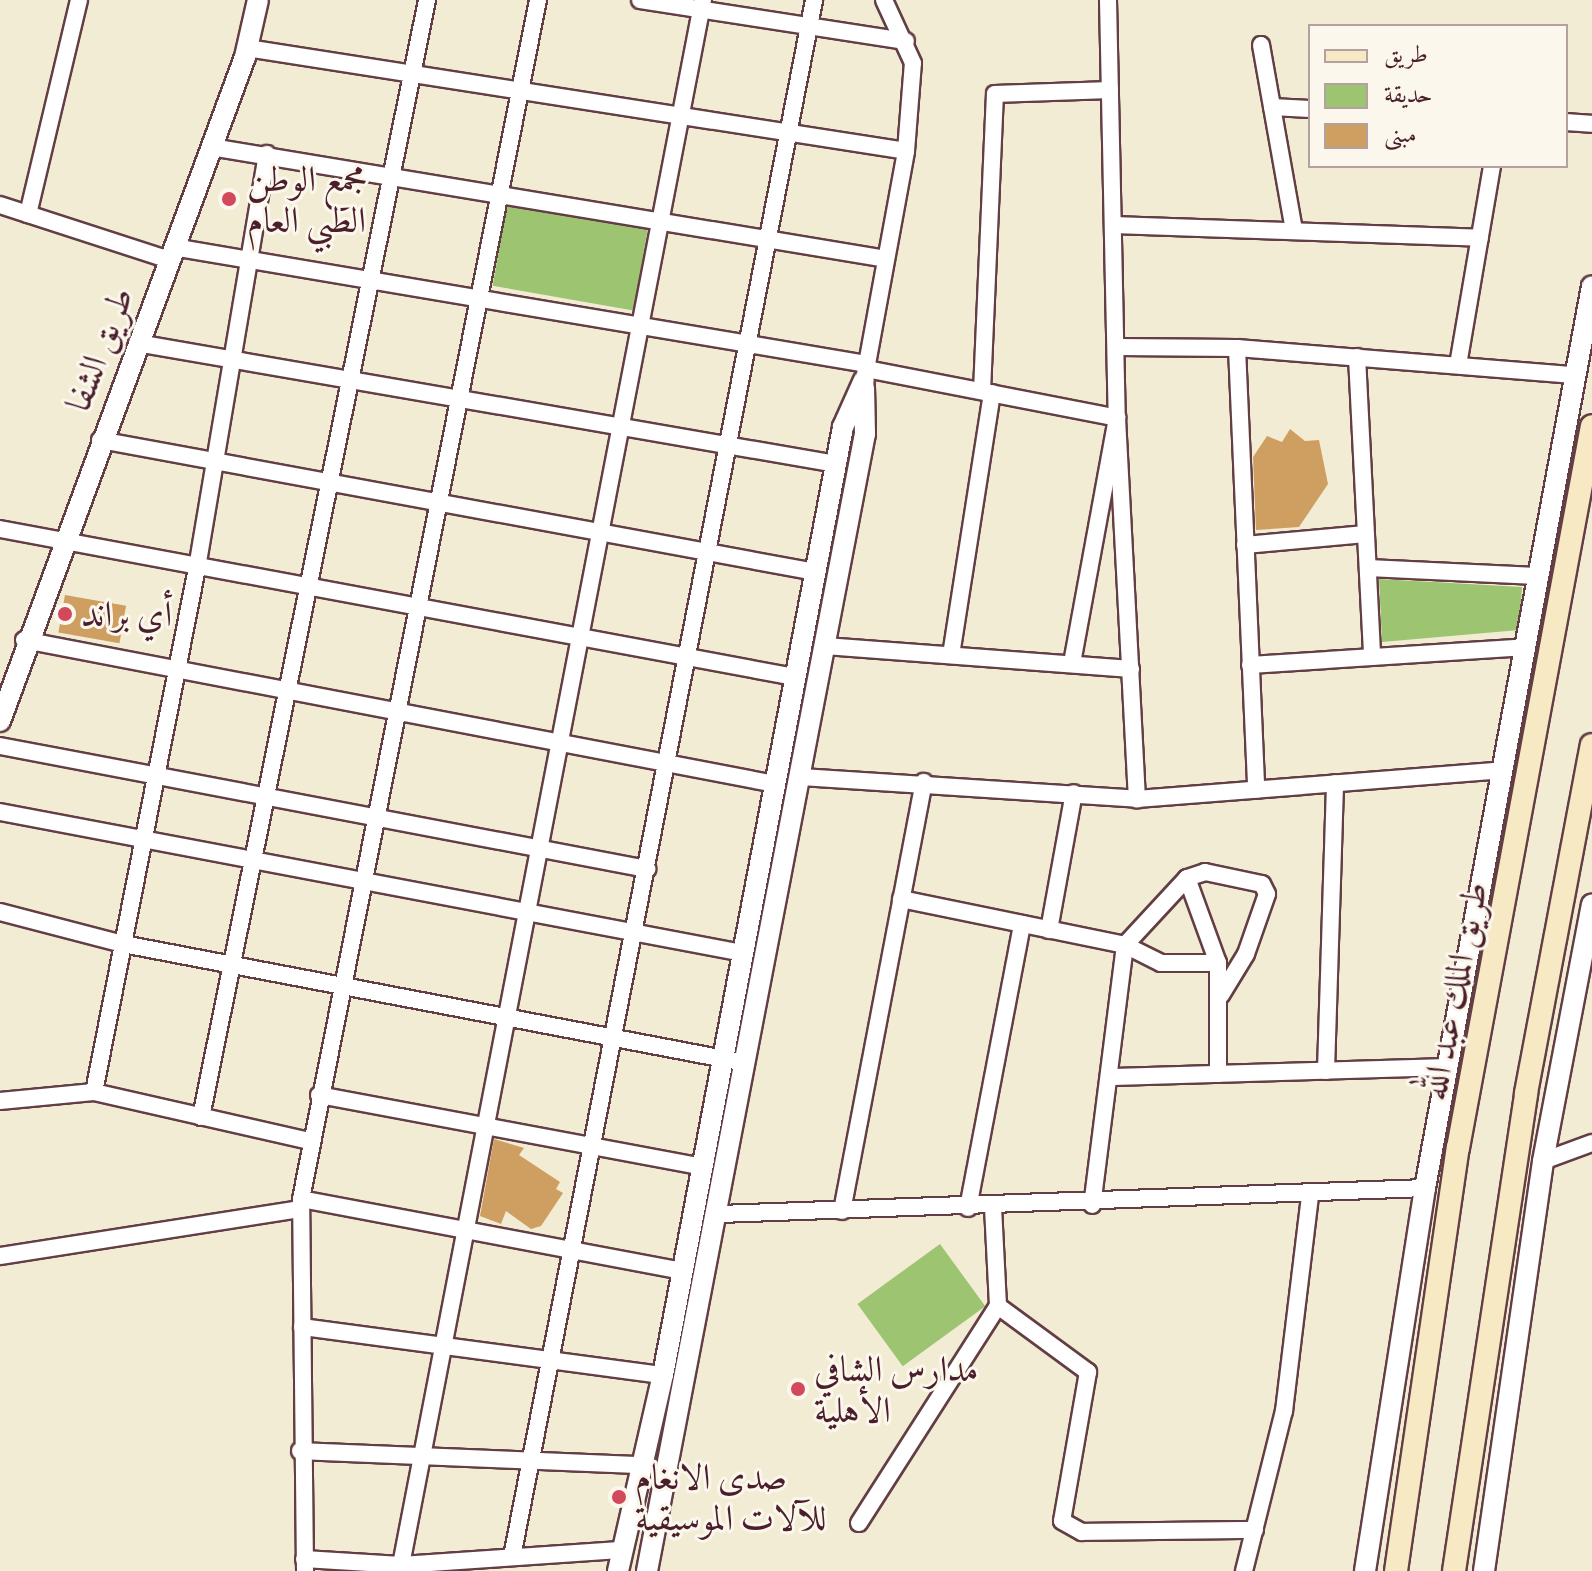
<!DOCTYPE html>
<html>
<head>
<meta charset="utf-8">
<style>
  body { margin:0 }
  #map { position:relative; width:1592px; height:1571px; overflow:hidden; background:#f2ecd4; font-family:"EB Garamond",Amiri,serif }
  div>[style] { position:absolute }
  .green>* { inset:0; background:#9dc470; transform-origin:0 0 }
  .building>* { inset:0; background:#cf9e61; transform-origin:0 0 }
  .roads { filter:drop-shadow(2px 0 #633e44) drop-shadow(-2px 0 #633e44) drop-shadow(0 2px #633e44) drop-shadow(0 -2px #633e44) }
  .minor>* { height:16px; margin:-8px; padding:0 8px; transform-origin:8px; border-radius:8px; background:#fff }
  .tertiary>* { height:20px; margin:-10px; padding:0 10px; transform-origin:10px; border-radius:10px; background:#fff }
  .secondary>* { height:22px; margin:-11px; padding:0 11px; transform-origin:11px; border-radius:11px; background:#f6e9c3 }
  .dots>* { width:22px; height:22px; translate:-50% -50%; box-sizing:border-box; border:4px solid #fbf7ec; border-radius:50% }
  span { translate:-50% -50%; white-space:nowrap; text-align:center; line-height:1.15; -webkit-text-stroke:6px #fbf7ec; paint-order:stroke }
  .poi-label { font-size:36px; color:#4a1f2b }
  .left { translate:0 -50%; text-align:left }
  .street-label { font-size:36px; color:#4a1f2b }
  .legend { position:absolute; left:1308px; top:24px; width:260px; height:144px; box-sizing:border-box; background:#fbf7ec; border:2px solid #b4a19f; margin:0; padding:10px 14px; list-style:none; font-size:24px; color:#4a1f2b }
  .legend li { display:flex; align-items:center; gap:16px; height:40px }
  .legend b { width:40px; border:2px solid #b4a19f }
</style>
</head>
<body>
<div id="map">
  <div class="green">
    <i style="left:507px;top:204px;width:143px;height:83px;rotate:10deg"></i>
    <i style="clip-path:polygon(1379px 579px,1522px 587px,1519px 630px,1382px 642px)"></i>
    <i style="left:940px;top:1244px;width:77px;height:102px;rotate:54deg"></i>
  </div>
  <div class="building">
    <i style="clip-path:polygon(1290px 429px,1305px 441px,1319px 440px,1328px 484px,1299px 527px,1256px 530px,1253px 457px,1267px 436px,1282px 442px)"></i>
    <i style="left:65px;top:595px;width:62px;height:38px;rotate:10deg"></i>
    <i style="clip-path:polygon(494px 1139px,524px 1148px,519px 1155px,560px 1182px,556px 1189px,563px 1193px,541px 1226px,531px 1229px,506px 1211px,501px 1224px,480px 1216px)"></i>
  </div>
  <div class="roads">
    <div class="minor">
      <i style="left:640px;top:0;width:269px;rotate:8.8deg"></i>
      <i style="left:1108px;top:0;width:418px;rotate:88.8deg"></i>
      <i style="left:1117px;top:418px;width:382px;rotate:87deg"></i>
      <i style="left:1261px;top:45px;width:189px;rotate:79.9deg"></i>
      <i style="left:247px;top:48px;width:667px;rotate:8.88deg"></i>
      <i style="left:1272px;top:107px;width:38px;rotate:3deg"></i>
      <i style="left:1566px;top:122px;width:26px;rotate:4deg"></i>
      <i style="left:211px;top:147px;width:684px;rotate:9.42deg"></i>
      <i style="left:0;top:205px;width:178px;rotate:18deg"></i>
      <i style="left:28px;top:214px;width:220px;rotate:-76.6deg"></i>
      <i style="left:1114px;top:225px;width:366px;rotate:2deg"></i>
      <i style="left:173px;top:247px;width:704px;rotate:9.57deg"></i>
      <i style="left:137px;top:343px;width:709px;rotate:9.82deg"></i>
      <i style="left:1118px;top:347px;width:119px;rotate:0.5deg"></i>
      <i style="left:1237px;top:348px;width:338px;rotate:4.6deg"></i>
      <i style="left:1237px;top:348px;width:442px;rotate:87.5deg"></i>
      <i style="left:1357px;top:357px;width:300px;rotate:87.1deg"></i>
      <i style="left:1458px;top:365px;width:202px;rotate:-80.3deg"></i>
      <i style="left:866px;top:369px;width:256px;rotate:11deg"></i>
      <i style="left:1117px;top:418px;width:250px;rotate:100.4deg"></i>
      <i style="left:865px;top:375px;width:228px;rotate:-79.6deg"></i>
      <i style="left:906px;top:151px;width:88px;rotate:-85.5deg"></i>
      <i style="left:913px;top:63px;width:69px;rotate:-114.7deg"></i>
      <i style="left:982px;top:391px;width:297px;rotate:-87.5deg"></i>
      <i style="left:995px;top:94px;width:115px;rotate:-2deg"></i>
      <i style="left:100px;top:440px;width:727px;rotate:10.46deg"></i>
      <i style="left:0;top:529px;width:809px;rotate:10.55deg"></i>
      <i style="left:1245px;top:545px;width:121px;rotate:-5.2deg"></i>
      <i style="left:1368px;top:568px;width:169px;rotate:2.7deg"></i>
      <i style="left:24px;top:640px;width:765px;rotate:10.85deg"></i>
      <i style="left:825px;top:646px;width:307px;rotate:4.3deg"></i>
      <i style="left:951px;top:655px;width:265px;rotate:-81.1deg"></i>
      <i style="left:1250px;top:665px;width:277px;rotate:-3.7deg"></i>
      <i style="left:0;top:746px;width:659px;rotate:10.76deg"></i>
      <i style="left:801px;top:777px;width:337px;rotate:3.7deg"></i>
      <i style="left:1137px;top:799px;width:368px;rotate:-4.5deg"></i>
      <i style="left:0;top:812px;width:756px;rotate:10.75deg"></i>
      <i style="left:1187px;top:878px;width:90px;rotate:70deg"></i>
      <i style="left:1218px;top:963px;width:111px;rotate:90deg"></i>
      <i style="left:901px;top:899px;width:229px;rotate:11.6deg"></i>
      <i style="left:1125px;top:945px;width:262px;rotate:97.2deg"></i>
      <i style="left:0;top:912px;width:127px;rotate:14.6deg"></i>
      <i style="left:123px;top:944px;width:623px;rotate:10.82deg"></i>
      <i style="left:1049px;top:930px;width:139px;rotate:-79.7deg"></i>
      <i style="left:1218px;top:963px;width:57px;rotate:180deg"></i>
      <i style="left:1161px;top:963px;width:40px;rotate:-153.4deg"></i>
      <i style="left:1125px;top:945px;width:91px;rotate:-47.2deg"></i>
      <i style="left:1187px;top:878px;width:19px;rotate:-18deg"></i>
      <i style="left:1205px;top:872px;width:58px;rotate:11.9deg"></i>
      <i style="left:1262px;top:884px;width:11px;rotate:63deg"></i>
      <i style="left:1267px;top:894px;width:64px;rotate:109.3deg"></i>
      <i style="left:1246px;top:954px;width:48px;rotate:121.4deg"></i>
      <i style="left:1326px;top:1071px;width:288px;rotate:-88.2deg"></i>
      <i style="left:1113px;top:1077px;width:335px;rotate:-1.7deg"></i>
      <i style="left:94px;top:1092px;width:534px;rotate:-78.88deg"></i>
      <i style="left:197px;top:568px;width:420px;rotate:-80.4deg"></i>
      <i style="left:319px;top:1095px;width:390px;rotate:10.6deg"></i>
      <i style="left:0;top:1101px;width:94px;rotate:-5.5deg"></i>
      <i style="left:94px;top:1092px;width:221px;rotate:12.8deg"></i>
      <i style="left:201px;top:1117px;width:1140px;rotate:-78.56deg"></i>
      <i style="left:1543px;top:1161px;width:52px;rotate:-20.2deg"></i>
      <i style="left:301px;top:1199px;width:389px;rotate:10.7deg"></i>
      <i style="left:993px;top:1207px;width:99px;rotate:87.1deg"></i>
      <i style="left:998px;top:1306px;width:112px;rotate:36.3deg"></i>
      <i style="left:1088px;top:1372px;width:151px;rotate:99.9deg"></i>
      <i style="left:1062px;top:1521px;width:23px;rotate:29deg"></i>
      <i style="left:1082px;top:1532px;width:173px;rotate:-0.7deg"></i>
      <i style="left:968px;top:1208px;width:289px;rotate:-79.2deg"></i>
      <i style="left:842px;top:1211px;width:437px;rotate:-79.2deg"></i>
      <i style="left:720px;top:1214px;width:705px;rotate:-2.11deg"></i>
      <i style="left:0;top:1256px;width:303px;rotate:-8.9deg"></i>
      <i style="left:302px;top:1327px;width:364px;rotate:7.6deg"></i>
      <i style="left:300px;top:1451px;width:341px;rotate:2.4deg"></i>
      <i style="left:859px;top:1523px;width:258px;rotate:-57.4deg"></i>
      <i style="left:512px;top:1557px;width:1586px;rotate:-79.02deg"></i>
      <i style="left:304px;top:1559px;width:97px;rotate:3.5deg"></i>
      <i style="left:401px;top:1565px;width:223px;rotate:-3.9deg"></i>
      <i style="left:401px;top:1565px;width:1594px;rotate:-79.08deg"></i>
      <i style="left:305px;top:1571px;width:372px;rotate:-90.6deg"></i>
      <i style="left:301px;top:1199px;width:1222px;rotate:-78.82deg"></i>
      <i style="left:1244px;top:1571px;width:165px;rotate:-76deg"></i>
      <i style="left:1284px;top:1411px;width:217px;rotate:-83.1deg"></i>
    </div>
    <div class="tertiary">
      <i style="left:0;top:721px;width:708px;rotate:-69.75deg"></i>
      <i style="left:245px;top:57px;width:58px;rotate:-77.2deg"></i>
      <i style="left:618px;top:1571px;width:201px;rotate:-77.1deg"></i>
      <i style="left:663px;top:1375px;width:965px;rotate:-79.25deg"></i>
      <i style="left:843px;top:427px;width:51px;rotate:-65.9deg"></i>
      <i style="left:647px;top:1571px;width:1158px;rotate:-79.15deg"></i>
      <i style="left:865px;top:434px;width:46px;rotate:-91.2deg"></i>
      <i style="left:1365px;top:1571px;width:388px;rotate:-81.1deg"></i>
      <i style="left:1425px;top:1188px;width:917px;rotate:-79.51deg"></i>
      <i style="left:1484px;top:1571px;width:414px;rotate:-81.8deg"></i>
      <i style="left:1543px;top:1161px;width:261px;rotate:-79.2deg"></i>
    </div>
    <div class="secondary">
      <i style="left:1396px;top:1571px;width:428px;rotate:-81.7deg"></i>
      <i style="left:1458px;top:1148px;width:734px;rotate:-79.49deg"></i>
      <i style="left:1454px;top:1571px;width:483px;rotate:-81.4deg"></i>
      <i style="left:1526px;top:1093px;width:354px;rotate:-79.3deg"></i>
    </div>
  </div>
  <div class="dots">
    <i style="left:229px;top:199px;background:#d1495b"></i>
    <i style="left:65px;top:614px;background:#d1495b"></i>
    <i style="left:798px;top:1389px;background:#d1495b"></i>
    <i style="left:619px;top:1497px;background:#d1495b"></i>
  </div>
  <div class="poi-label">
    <span class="left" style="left:247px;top:199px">مجمع الوطن<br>الطبي العام</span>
    <span class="left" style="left:81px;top:614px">أي براند</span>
    <span class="left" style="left:814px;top:1389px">مدارس الشافي<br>الأهلية</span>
    <span class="left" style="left:635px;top:1497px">صدى الانغام<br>للآلات الموسيقية</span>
  </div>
  <div class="street-label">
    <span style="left:99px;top:349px;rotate:-69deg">طريق الشفا</span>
    <span style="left:1454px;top:991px;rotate:-79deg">طريق الملك عبد الله</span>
  </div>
  <ul class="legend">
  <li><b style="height:10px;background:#f6e9c3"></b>طريق</li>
  <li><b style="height:22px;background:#9dc470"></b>حديقة</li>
  <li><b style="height:22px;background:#cf9e61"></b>مبنى</li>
  </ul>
</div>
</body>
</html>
